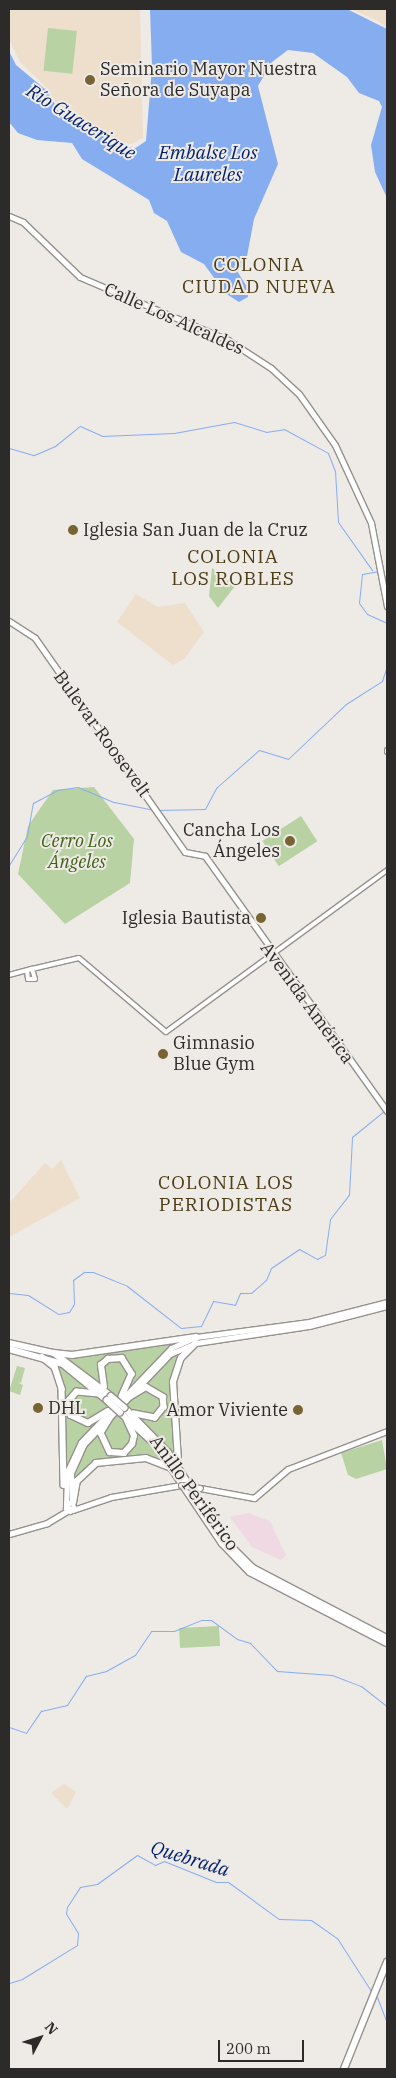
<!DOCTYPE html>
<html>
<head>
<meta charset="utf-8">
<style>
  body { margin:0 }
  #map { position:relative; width:396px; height:2078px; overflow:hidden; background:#eeeae6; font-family:"IBM Plex Serif",serif }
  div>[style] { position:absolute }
  .commercial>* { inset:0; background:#f1d9e4 }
  .education>* { inset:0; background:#eedecc }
  .green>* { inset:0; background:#b9d2a4; transform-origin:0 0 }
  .water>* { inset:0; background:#87adf1 }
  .stream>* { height:1px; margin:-0.5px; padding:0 0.5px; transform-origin:0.5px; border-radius:0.5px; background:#87adf1 }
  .roads { filter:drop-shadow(1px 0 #95918e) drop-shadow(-1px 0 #95918e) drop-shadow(0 1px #95918e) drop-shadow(0 -1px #95918e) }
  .minor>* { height:4px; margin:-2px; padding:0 2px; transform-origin:2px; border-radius:2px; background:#fff }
  .major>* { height:5px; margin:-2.5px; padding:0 2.5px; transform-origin:2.5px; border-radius:2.5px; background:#fff }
  .highway>* { height:5.5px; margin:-2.75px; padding:0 2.75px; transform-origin:2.75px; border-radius:2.75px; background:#fff }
  .bridges { filter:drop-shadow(1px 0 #95918e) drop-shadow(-1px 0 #95918e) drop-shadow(0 1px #95918e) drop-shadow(0 -1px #95918e) }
  .major-bridge>* { height:5px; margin:-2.5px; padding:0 2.5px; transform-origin:2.5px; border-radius:2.5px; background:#fff }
  .highway-bridge>* { height:5.5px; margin:-2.75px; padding:0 2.75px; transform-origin:2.75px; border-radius:2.75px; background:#fff }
  .dots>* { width:14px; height:14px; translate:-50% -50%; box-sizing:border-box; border:2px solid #eeeae6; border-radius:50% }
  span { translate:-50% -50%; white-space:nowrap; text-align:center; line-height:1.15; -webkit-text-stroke:4px #eeeae6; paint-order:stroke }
  .poi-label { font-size:18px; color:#2d2b2a }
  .left { translate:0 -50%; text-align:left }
  .right { translate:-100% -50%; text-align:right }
  .street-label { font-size:18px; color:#2d2b2a }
  .park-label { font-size:18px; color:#3f6114; font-style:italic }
  .water-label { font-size:19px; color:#001f6c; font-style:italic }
  .neighbourhood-label { font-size:19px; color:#4e3e17; letter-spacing:1px }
  .frame { position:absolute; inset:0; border:10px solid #2d2b2a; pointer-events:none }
  .north { position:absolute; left:15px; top:2013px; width:50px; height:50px; -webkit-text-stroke:4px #eeeae6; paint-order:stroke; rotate:50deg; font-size:14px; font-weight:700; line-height:20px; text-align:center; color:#2d2b2a }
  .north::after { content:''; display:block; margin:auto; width:18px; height:22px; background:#2d2b2a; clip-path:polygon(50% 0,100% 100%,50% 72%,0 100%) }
  .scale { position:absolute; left:218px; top:2040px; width:86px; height:22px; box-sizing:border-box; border:2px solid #2d2b2a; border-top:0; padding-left:6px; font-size:15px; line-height:18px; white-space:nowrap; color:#2d2b2a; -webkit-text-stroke:4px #eeeae6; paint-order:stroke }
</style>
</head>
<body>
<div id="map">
  <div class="commercial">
    <i style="clip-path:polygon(248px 1513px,270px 1521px,286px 1555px,281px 1560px,252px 1547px,230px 1517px)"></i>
  </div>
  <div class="education">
    <i style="clip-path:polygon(9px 9px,140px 9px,143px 138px,131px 144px,115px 141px,60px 109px,47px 88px,20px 62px,9px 39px)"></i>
    <i style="clip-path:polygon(351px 9px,387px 9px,387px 27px,376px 20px)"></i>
    <i style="clip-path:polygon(136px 594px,158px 607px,185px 603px,204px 632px,184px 659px,173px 665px,117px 622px)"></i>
    <i style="clip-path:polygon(61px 1160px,80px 1198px,9px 1237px,9px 1203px,45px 1163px,52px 1169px)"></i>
    <i style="clip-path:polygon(64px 1784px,76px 1792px,67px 1809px,51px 1793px)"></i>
  </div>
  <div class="green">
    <i style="left:48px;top:28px;width:29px;height:43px;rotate:6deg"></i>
    <i style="clip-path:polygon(212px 568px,235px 586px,218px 608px,209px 596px)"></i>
    <i style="clip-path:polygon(94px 787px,134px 839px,130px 883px,65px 924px,18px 874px,28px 826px,53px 790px)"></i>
    <i style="left:301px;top:816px;width:30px;height:46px;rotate:57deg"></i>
    <i style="clip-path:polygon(196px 1337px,176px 1368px,174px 1449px,178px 1476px,154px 1458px,102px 1461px,82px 1474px,72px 1503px,68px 1503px,62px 1389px,55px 1367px,42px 1357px)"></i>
    <i style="clip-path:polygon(17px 1366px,25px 1368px,21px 1383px,17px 1382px,23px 1385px,20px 1395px,9px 1391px)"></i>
    <i style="clip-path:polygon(382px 1440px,387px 1469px,356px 1479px,348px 1475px,341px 1453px)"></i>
    <i style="left:219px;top:1626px;width:20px;height:40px;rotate:87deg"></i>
  </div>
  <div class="water">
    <i style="clip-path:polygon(150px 9px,347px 9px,387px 29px,387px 198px,375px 172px,371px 145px,382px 107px,379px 101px,359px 93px,347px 77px,313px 53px,288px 50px,272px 62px,258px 86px,278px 164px,254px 219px,245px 267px,234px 266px,247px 287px,248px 297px,239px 302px,225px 293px,204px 264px,181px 252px,167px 221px,154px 213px,149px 200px,82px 159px,72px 143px,37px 140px,18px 133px,9px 122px,9px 51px,16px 65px,46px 90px,60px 112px,81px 127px,134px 149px,146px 141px,152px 67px)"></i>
  </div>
  <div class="stream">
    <i style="left:9px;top:448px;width:26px;rotate:16deg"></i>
    <i style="left:34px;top:455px;width:23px;rotate:-23deg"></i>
    <i style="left:55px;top:446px;width:32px;rotate:-39deg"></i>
    <i style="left:80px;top:426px;width:24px;rotate:24deg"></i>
    <i style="left:102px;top:436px;width:72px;rotate:-2.4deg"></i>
    <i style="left:174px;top:433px;width:61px;rotate:-10.4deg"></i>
    <i style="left:234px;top:422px;width:34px;rotate:17deg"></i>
    <i style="left:266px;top:432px;width:18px;rotate:-9deg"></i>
    <i style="left:284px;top:429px;width:50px;rotate:28.6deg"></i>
    <i style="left:328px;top:453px;width:19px;rotate:69deg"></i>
    <i style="left:335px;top:471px;width:51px;rotate:86.6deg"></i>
    <i style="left:338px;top:522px;width:59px;rotate:54.7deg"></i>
    <i style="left:379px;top:571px;width:17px;rotate:170deg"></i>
    <i style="left:362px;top:574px;width:29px;rotate:96deg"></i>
    <i style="left:359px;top:603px;width:14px;rotate:54deg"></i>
    <i style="left:367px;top:614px;width:22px;rotate:24deg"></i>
    <i style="left:158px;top:810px;width:47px;rotate:-1.2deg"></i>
    <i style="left:205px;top:809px;width:24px;rotate:-62deg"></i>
    <i style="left:216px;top:788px;width:57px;rotate:-41.5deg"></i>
    <i style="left:259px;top:750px;width:30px;rotate:17deg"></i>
    <i style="left:288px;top:759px;width:80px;rotate:-43.5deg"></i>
    <i style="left:346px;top:704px;width:43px;rotate:-32.6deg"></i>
    <i style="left:382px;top:681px;width:16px;rotate:-72deg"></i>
    <i style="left:9px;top:865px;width:34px;rotate:-58deg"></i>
    <i style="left:27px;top:836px;width:34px;rotate:-80deg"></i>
    <i style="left:33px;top:803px;width:27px;rotate:-28deg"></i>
    <i style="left:57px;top:790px;width:21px;rotate:-8deg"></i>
    <i style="left:78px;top:787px;width:39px;rotate:23deg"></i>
    <i style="left:114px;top:802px;width:41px;rotate:11.3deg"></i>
    <i style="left:9px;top:1293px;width:19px;rotate:6deg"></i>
    <i style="left:28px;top:1295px;width:36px;rotate:32deg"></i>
    <i style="left:59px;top:1314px;width:10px;rotate:-11deg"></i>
    <i style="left:69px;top:1312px;width:9px;rotate:-58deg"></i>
    <i style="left:74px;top:1304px;width:24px;rotate:-92deg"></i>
    <i style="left:73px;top:1280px;width:14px;rotate:-36deg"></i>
    <i style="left:84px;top:1272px;width:9px"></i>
    <i style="left:93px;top:1272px;width:37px;rotate:22deg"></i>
    <i style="left:127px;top:1286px;width:68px;rotate:37.9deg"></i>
    <i style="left:181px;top:1328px;width:20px;rotate:-6deg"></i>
    <i style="left:201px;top:1326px;width:28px;rotate:-64deg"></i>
    <i style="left:213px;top:1301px;width:22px;rotate:10deg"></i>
    <i style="left:235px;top:1305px;width:13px;rotate:-67deg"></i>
    <i style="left:240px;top:1293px;width:11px"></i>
    <i style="left:251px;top:1293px;width:20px;rotate:-41deg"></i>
    <i style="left:266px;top:1280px;width:13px;rotate:-67deg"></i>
    <i style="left:271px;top:1268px;width:34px;rotate:-34deg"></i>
    <i style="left:299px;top:1249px;width:21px;rotate:29deg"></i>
    <i style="left:317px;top:1259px;width:9px;rotate:-27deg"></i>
    <i style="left:325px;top:1255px;width:36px;rotate:-82deg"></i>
    <i style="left:330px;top:1219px;width:31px;rotate:-52deg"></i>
    <i style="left:349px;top:1195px;width:58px;rotate:-87deg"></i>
    <i style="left:352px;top:1137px;width:41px;rotate:-39.1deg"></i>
    <i style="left:9px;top:1727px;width:18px;rotate:19deg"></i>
    <i style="left:26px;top:1733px;width:27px;rotate:-56deg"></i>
    <i style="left:41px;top:1711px;width:27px;rotate:-13deg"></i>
    <i style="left:67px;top:1705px;width:35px;rotate:-57deg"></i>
    <i style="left:86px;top:1676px;width:21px;rotate:-14deg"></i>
    <i style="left:106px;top:1671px;width:33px;rotate:-29deg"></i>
    <i style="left:135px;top:1655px;width:29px;rotate:-56deg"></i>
    <i style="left:151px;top:1631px;width:23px"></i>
    <i style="left:174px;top:1631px;width:29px;rotate:-22deg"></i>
    <i style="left:201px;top:1620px;width:10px"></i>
    <i style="left:211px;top:1620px;width:32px;rotate:36deg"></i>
    <i style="left:237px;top:1639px;width:14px;rotate:17deg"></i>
    <i style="left:250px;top:1643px;width:39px;rotate:46deg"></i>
    <i style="left:277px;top:1671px;width:55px;rotate:4.2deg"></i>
    <i style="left:332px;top:1675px;width:31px;rotate:21deg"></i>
    <i style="left:361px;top:1686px;width:33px;rotate:38deg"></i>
    <i style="left:9px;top:1983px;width:14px;rotate:-17deg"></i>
    <i style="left:22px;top:1979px;width:65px;rotate:-31.7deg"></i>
    <i style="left:77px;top:1945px;width:12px;rotate:-85deg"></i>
    <i style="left:78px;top:1933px;width:22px;rotate:-122deg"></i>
    <i style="left:66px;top:1914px;width:7px;rotate:-82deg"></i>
    <i style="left:67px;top:1907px;width:24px;rotate:-57deg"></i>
    <i style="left:80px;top:1887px;width:17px;rotate:-10deg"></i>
    <i style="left:97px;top:1884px;width:49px;rotate:-35.9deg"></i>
    <i style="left:137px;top:1855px;width:21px;rotate:29deg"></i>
    <i style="left:155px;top:1865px;width:10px;rotate:-24deg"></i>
    <i style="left:164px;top:1861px;width:56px;rotate:22deg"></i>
    <i style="left:216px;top:1882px;width:12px"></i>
    <i style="left:228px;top:1882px;width:63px;rotate:36deg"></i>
    <i style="left:279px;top:1919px;width:32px;rotate:2deg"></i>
    <i style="left:311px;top:1920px;width:32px;rotate:35deg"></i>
    <i style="left:337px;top:1938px;width:63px;rotate:57.3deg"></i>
    <i style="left:377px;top:1997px;width:28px;rotate:69deg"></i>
  </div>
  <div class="roads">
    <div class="minor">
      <i style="left:32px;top:969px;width:48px;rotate:-13.2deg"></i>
      <i style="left:79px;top:958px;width:114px;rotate:40.4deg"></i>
      <i style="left:166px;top:1032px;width:274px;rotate:-36.2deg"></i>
      <i style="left:9px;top:975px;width:24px;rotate:-15deg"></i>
      <i style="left:32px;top:969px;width:10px;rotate:73deg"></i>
      <i style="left:35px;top:979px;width:7px;rotate:180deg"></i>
      <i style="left:28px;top:979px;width:8px;rotate:-97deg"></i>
    </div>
    <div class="major">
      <i style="left:9px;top:216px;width:15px;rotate:23deg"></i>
      <i style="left:23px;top:222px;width:79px;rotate:44deg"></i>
      <i style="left:80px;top:277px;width:161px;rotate:23.1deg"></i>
      <i style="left:228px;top:340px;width:51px;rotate:33.1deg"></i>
      <i style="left:271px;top:368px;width:38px;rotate:43deg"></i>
      <i style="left:299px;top:394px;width:62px;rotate:54.8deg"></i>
      <i style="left:335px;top:445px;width:86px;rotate:65.2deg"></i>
      <i style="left:371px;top:523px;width:85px;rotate:79.1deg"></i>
      <i style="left:9px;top:621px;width:31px;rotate:33deg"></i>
      <i style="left:35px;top:638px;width:261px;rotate:55deg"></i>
      <i style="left:185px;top:852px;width:20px;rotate:11deg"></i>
      <i style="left:205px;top:856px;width:313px;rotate:54.5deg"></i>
      <i style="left:387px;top:750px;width:1px;rotate:90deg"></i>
      <i style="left:200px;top:1488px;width:55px;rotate:10.5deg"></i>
      <i style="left:254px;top:1498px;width:45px;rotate:-40.5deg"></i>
      <i style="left:288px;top:1469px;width:106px;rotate:-21deg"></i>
      <i style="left:69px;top:1503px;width:6px;rotate:121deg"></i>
      <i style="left:66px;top:1508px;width:5px;rotate:37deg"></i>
      <i style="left:72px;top:1503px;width:30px;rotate:-92deg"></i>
      <i style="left:71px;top:1473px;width:32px;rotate:-66deg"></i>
      <i style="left:84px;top:1444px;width:124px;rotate:-46.3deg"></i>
      <i style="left:170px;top:1354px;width:28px;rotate:-23deg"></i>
      <i style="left:196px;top:1343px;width:114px;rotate:-8.6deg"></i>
      <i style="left:309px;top:1326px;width:81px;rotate:-14.4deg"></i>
      <i style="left:66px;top:1505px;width:33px;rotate:-88deg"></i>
      <i style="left:67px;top:1472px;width:33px;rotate:-65deg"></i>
      <i style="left:81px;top:1442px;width:130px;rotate:-46.2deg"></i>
      <i style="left:171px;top:1348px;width:27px;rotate:-24deg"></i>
      <i style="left:196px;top:1337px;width:114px;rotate:-7.6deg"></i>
      <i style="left:309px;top:1322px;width:81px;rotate:-14.4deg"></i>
      <i style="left:73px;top:1510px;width:40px;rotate:-18.9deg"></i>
      <i style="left:111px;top:1497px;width:71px;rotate:-9.7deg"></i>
      <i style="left:9px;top:1534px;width:40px;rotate:-16deg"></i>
      <i style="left:47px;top:1523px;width:31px;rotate:-31deg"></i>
    </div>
    <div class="highway">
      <i style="left:9px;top:1343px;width:46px;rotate:12.5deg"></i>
      <i style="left:54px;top:1353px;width:71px;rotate:37deg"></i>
      <i style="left:9px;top:1349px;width:56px;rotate:15.5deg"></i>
      <i style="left:63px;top:1364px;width:57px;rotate:39.3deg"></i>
      <i style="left:54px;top:1353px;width:18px;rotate:6deg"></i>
      <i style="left:72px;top:1355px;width:125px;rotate:-8.3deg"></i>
      <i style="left:42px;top:1357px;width:16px;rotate:38deg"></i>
      <i style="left:55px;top:1367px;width:23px;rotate:72deg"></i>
      <i style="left:62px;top:1389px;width:96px;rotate:88.8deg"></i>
      <i style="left:104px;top:1387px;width:22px;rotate:-98deg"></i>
      <i style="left:101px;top:1365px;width:9px;rotate:-41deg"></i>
      <i style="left:108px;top:1359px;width:14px;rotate:-4deg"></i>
      <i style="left:122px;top:1358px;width:19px;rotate:58deg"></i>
      <i style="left:132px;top:1374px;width:24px;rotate:114deg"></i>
      <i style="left:99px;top:1394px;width:22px;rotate:-175deg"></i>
      <i style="left:77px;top:1392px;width:11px;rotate:131deg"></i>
      <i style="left:70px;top:1400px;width:15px;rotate:86deg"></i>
      <i style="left:71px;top:1415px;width:19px;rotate:25deg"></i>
      <i style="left:88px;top:1423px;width:23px;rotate:-31deg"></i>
      <i style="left:126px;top:1399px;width:23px;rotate:-31deg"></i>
      <i style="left:146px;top:1387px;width:20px;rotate:30deg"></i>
      <i style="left:163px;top:1397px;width:10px;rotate:84deg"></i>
      <i style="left:164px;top:1407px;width:14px;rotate:129deg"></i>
      <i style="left:155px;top:1418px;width:21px;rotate:-169deg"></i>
      <i style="left:125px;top:1408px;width:62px;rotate:45.7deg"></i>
      <i style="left:168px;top:1452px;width:106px;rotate:56.9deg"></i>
      <i style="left:226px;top:1541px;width:38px;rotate:45deg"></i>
      <i style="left:253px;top:1568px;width:151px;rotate:27.6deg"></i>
      <i style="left:120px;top:1412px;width:49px;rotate:42.5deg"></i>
      <i style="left:156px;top:1445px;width:118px;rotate:56deg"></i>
      <i style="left:222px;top:1543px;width:40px;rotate:46deg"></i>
      <i style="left:250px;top:1572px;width:154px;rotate:27.4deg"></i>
      <i style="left:112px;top:1415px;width:21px;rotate:121deg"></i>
      <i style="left:101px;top:1433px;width:21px;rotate:65deg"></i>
      <i style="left:110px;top:1452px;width:14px;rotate:4deg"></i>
      <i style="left:124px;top:1453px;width:12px;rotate:-48deg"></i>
      <i style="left:132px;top:1444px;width:8px;rotate:-76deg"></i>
      <i style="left:134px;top:1436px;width:17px;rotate:-115deg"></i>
      <i style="left:178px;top:1461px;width:79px;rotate:-93.6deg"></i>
      <i style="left:173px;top:1382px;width:25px;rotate:-72deg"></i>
      <i style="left:181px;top:1358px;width:21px;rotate:-45deg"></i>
      <i style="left:73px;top:1503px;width:22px;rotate:-80deg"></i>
      <i style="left:77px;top:1481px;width:26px;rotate:-43deg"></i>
      <i style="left:96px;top:1463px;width:50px;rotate:-5.7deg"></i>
      <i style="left:146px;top:1458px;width:25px;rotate:21deg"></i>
      <i style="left:344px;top:2069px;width:115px;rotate:-68.1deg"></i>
    </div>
  </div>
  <div class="bridges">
    <div class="major-bridge">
      <i style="left:181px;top:1485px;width:19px;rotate:9deg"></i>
    </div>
    <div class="highway-bridge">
      <i style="left:111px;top:1396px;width:18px;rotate:41deg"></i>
      <i style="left:107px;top:1400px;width:18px;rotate:43deg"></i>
    </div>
  </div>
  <div class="dots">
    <i style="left:90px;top:80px;background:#786332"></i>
    <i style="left:73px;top:530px;background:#786332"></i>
    <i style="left:290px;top:841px;background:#786332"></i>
    <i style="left:261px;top:918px;background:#786332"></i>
    <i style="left:163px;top:1054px;background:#786332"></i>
    <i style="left:38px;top:1408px;background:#786332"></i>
    <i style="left:298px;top:1410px;background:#786332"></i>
  </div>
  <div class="poi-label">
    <span class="left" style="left:100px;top:80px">Seminario Mayor Nuestra<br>Señora de Suyapa</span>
    <span class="left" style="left:83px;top:530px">Iglesia San Juan de la Cruz</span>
    <span class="right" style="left:280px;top:841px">Cancha Los<br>Ángeles</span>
    <span class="right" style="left:251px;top:918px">Iglesia Bautista</span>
    <span class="left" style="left:173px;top:1054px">Gimnasio<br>Blue Gym</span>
    <span class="left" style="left:48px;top:1408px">DHL</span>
    <span class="right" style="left:288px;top:1410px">Amor Viviente</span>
  </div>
  <div class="street-label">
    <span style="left:174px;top:319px;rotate:24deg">Calle Los Alcaldes</span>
    <span style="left:102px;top:734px;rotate:54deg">Bulevar Roosevelt</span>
    <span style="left:307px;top:1003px;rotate:54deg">Avenida América</span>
    <span style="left:194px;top:1493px;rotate:54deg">Anillo Periférico</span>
  </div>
  <div class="park-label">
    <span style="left:77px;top:852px">Cerro Los<br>Ángeles</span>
  </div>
  <div class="water-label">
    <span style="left:81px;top:122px;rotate:32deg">Río Guacerique</span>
    <span style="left:208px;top:164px">Embalse Los<br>Laureles</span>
    <span style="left:190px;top:1859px;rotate:17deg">Quebrada</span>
  </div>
  <div class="neighbourhood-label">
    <span style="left:259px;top:276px">COLONIA<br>CIUDAD NUEVA</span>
    <span style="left:233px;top:568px">COLONIA<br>LOS ROBLES</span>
    <span style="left:226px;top:1194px">COLONIA LOS<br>PERIODISTAS</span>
  </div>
  <div class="frame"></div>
  <div class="north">N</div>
  <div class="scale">200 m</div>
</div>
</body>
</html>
